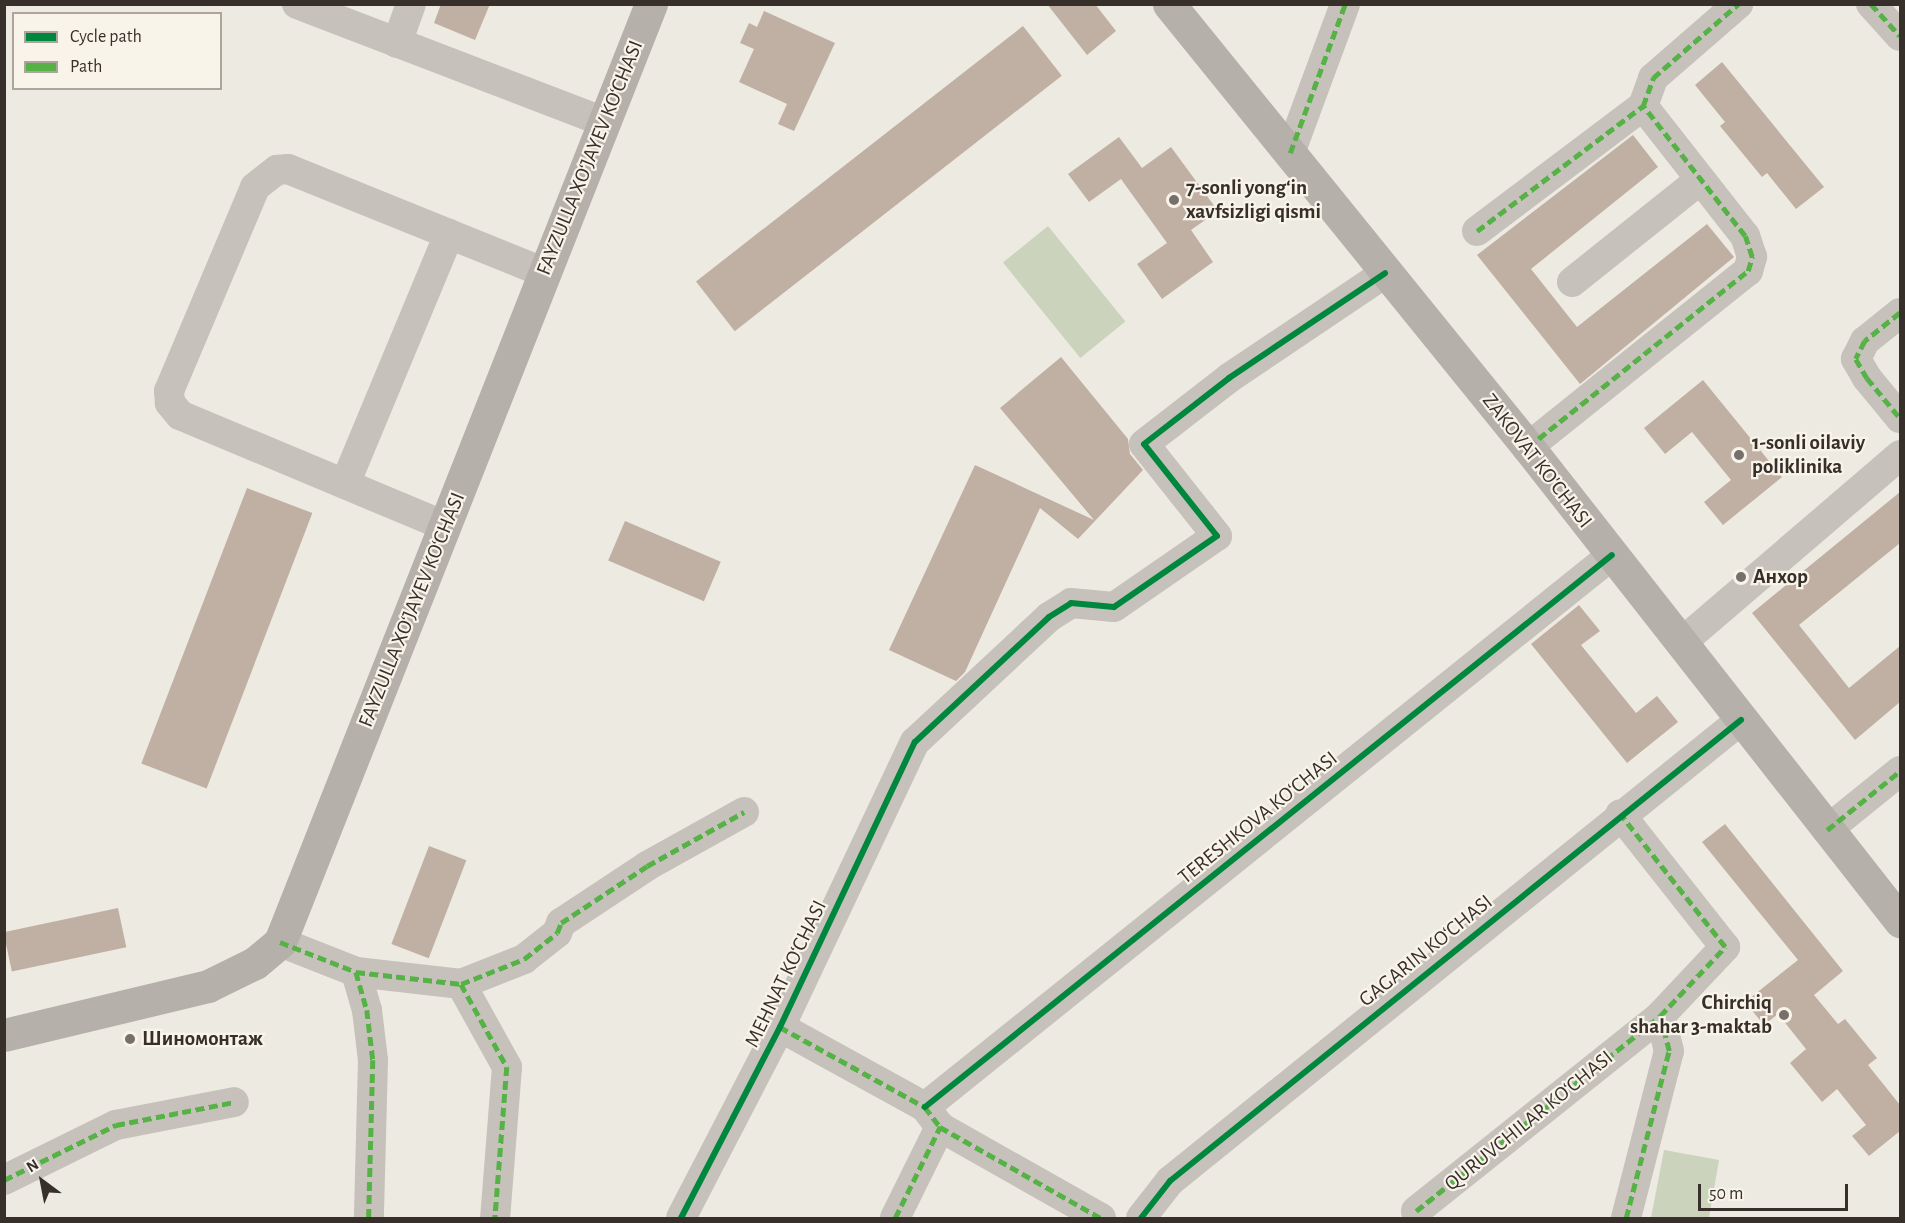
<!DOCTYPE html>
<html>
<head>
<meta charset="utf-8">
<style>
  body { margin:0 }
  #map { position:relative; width:1905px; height:1223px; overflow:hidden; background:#edeae2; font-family:"Alegreya Sans",sans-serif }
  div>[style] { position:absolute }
  .green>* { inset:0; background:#cbd3bd; transform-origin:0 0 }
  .building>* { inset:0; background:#c0b0a4; transform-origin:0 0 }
  .minor>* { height:30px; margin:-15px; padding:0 15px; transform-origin:15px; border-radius:15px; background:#c6c1bb }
  .major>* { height:33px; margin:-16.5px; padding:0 16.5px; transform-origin:16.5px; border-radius:16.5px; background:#b5b0aa }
  .quiet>* { height:4.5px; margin-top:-2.25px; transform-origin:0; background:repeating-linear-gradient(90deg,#56b246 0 9px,transparent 0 13.5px) }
  .cycleway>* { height:6px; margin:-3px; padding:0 3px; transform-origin:3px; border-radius:3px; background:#00873e }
  .dots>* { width:16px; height:16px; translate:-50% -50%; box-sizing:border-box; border:3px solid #f9f4ea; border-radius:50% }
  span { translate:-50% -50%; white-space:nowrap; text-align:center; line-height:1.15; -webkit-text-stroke:4.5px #f9f4ea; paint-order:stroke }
  .street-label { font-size:21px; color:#372f29 }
  .poi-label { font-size:21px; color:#372f29; font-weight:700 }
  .left { translate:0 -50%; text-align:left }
  .right { translate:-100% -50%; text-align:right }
  .frame { position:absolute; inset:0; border:6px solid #372f29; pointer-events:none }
  .legend { position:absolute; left:12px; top:12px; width:210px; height:78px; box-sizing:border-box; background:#f9f4ea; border:2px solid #aba59d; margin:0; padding:8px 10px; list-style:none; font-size:18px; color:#372f29 }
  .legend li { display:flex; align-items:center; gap:12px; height:30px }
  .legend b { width:30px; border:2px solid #aba59d }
  .north { position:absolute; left:12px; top:1151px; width:60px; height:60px; -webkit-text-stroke:4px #f9f4ea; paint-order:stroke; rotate:328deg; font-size:16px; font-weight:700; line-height:24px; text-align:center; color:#372f29 }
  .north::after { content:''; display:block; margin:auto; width:21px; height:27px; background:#372f29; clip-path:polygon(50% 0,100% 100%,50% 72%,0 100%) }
  .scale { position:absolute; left:1698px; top:1184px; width:150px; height:27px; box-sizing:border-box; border:3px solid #372f29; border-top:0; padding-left:8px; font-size:18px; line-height:21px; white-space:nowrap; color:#372f29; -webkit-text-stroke:4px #f9f4ea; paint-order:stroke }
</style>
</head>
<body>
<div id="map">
  <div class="green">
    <i style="left:1048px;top:226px;width:123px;height:58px;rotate:51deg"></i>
    <i style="clip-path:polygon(1664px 1150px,1719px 1160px,1709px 1218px,1651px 1218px)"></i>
  </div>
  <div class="building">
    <i style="clip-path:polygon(441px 4px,490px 4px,475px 40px,434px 23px)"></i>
    <i style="clip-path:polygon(1047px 4px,1095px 4px,1116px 31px,1087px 55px)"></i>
    <i style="clip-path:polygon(764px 11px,835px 43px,794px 131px,778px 124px,787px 104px,739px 82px,754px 49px,740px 43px,749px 23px,757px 27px)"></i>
    <i style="left:1023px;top:26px;width:63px;height:415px;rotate:52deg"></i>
    <i style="clip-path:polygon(1722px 62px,1824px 187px,1796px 209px,1767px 173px,1762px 177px,1720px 126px,1725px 122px,1695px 85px)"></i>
    <i style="clip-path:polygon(1633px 135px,1658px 167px,1531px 269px,1577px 327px,1707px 224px,1734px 257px,1580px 384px,1477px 255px)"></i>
    <i style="clip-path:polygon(1119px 137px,1142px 168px,1171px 147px,1218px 211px,1191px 230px,1213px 262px,1162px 299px,1137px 264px,1167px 243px,1121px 179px,1089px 202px,1068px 174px)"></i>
    <i style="clip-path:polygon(1061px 357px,1128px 439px,1130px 454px,1143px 470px,1078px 539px,1040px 508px,965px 672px,956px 681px,889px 650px,975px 465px,1094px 520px,1000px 408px)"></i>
    <i style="clip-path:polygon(1703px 380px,1782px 477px,1723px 525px,1704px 502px,1731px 480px,1692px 432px,1665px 454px,1644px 428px)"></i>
    <i style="left:247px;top:488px;width:70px;height:295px;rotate:21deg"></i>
    <i style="clip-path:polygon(1900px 492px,1900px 543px,1799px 625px,1849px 688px,1900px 646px,1900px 702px,1855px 740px,1752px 613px)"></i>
    <i style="left:625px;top:521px;width:104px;height:43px;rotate:23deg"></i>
    <i style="clip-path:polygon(1579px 605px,1600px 631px,1581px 645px,1636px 713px,1657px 696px,1678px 722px,1627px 763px,1531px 644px)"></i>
    <i style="clip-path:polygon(1725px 824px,1843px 971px,1814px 995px,1838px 1024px,1845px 1019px,1877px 1058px,1868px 1065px,1900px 1105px,1900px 1131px,1869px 1156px,1852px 1136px,1866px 1125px,1837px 1089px,1822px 1102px,1790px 1063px,1806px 1049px,1778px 1014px,1764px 1025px,1745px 1002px,1798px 960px,1702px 842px)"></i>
    <i style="left:429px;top:846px;width:40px;height:105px;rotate:21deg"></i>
    <i style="left:118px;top:908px;width:40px;height:117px;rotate:78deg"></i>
  </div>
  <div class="minor">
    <i style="left:297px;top:4px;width:330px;rotate:21deg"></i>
    <i style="left:1871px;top:4px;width:43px;rotate:47.8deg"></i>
    <i style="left:397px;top:43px;width:41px;rotate:-70.3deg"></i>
    <i style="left:1290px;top:153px;width:159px;rotate:-69.7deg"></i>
    <i style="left:1477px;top:231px;width:208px;rotate:-37deg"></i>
    <i style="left:1643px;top:106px;width:30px;rotate:-70deg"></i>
    <i style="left:1653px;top:78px;width:113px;rotate:-41deg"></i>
    <i style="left:1572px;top:282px;width:164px;rotate:-38.6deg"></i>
    <i style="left:1900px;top:313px;width:45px;rotate:141.3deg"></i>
    <i style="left:1865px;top:341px;width:20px;rotate:117deg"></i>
    <i style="left:1856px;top:359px;width:22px;rotate:60deg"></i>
    <i style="left:1867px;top:378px;width:52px;rotate:50.5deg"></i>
    <i style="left:1528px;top:447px;width:282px;rotate:-38.7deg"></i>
    <i style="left:1748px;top:271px;width:15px;rotate:-74deg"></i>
    <i style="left:1752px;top:257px;width:22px;rotate:-108deg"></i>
    <i style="left:1745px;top:236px;width:165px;rotate:-128.1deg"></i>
    <i style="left:345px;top:484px;width:271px;rotate:-67.4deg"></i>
    <i style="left:445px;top:526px;width:287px;rotate:-157.3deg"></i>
    <i style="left:180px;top:415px;width:16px;rotate:-130deg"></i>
    <i style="left:170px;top:403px;width:12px;rotate:-95deg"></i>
    <i style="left:169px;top:391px;width:221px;rotate:-67.1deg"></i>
    <i style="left:255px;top:187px;width:28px;rotate:-38deg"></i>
    <i style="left:277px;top:170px;width:11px;rotate:-5deg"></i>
    <i style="left:288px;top:169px;width:277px;rotate:22deg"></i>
    <i style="left:1681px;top:643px;width:289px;rotate:-40.6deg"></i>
    <i style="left:1827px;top:830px;width:94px;rotate:-38.9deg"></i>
    <i style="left:280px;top:942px;width:82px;rotate:21.5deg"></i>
    <i style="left:356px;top:972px;width:40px;rotate:74deg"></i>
    <i style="left:367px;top:1010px;width:50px;rotate:83.2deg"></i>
    <i style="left:373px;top:1060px;width:158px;rotate:91.5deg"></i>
    <i style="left:356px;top:972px;width:106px;rotate:6.5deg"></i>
    <i style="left:461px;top:984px;width:95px;rotate:61deg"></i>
    <i style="left:507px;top:1067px;width:151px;rotate:94.5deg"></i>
    <i style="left:461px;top:984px;width:68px;rotate:-21.6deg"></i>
    <i style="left:524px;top:959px;width:42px;rotate:-38.2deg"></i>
    <i style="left:557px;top:933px;width:11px;rotate:-68deg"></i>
    <i style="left:561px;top:923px;width:103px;rotate:-33.5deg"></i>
    <i style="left:647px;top:866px;width:111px;rotate:-29.1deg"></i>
    <i style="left:780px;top:1027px;width:166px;rotate:28.9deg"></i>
    <i style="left:925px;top:1107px;width:25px;rotate:53deg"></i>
    <i style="left:940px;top:1127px;width:185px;rotate:29.5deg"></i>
    <i style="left:925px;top:1107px;width:881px;rotate:-38.78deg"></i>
    <i style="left:4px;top:1180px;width:125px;rotate:-26.2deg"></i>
    <i style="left:116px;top:1125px;width:120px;rotate:-11deg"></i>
    <i style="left:1416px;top:1211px;width:312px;rotate:-38.6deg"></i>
    <i style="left:1660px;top:1016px;width:95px;rotate:-46.7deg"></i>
    <i style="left:1725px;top:947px;width:169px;rotate:-128.3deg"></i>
    <i style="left:681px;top:1218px;width:215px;rotate:-62.6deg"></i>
    <i style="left:780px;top:1027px;width:315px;rotate:-64.7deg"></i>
    <i style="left:915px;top:742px;width:183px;rotate:-43deg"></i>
    <i style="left:1049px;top:617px;width:26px;rotate:-32deg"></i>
    <i style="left:1071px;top:603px;width:43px;rotate:5.3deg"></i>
    <i style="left:1114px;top:607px;width:125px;rotate:-34.6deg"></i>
    <i style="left:1217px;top:536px;width:117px;rotate:-128.4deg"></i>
    <i style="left:1144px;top:444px;width:108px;rotate:-37.8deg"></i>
    <i style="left:1229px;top:378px;width:188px;rotate:-33.9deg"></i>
    <i style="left:895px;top:1218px;width:102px;rotate:-63.7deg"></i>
    <i style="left:1141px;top:1218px;width:47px;rotate:-51.9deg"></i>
    <i style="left:1170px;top:1181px;width:734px;rotate:-38.92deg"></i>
    <i style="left:1626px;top:1218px;width:172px;rotate:-75.6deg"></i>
    <i style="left:1669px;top:1051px;width:36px;rotate:-104deg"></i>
  </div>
  <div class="major">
    <i style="left:1169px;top:4px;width:570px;rotate:50.98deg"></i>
    <i style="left:1528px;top:447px;width:603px;rotate:51.87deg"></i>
    <i style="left:4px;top:1035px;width:210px;rotate:-13.5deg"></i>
    <i style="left:208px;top:986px;width:52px;rotate:-26.1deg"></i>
    <i style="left:255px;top:963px;width:33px;rotate:-40deg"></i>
    <i style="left:280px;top:942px;width:1009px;rotate:-68.42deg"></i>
  </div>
  <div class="quiet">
    <i style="left:1871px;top:4px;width:43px;rotate:47.8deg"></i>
    <i style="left:1290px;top:153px;width:159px;rotate:-69.7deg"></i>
    <i style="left:1477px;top:231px;width:208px;rotate:-37deg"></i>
    <i style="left:1643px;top:106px;width:30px;rotate:-70deg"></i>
    <i style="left:1653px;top:78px;width:113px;rotate:-41deg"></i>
    <i style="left:1900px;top:313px;width:45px;rotate:141.3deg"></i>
    <i style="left:1865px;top:341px;width:20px;rotate:117deg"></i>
    <i style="left:1856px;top:359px;width:22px;rotate:60deg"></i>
    <i style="left:1867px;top:378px;width:52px;rotate:50.5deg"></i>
    <i style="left:1528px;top:447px;width:282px;rotate:-38.7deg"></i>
    <i style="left:1748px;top:271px;width:15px;rotate:-74deg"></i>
    <i style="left:1752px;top:257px;width:22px;rotate:-108deg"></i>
    <i style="left:1745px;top:236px;width:165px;rotate:-128.1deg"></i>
    <i style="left:1827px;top:830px;width:94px;rotate:-38.9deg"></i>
    <i style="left:280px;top:942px;width:82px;rotate:21.5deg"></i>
    <i style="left:356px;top:972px;width:40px;rotate:74deg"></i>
    <i style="left:367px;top:1010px;width:50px;rotate:83.2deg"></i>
    <i style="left:373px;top:1060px;width:158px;rotate:91.5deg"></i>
    <i style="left:356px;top:972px;width:106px;rotate:6.5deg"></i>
    <i style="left:461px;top:984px;width:95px;rotate:61deg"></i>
    <i style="left:507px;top:1067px;width:151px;rotate:94.5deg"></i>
    <i style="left:461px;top:984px;width:68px;rotate:-21.6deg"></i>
    <i style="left:524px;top:959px;width:42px;rotate:-38.2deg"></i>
    <i style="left:557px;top:933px;width:11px;rotate:-68deg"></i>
    <i style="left:561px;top:923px;width:103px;rotate:-33.5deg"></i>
    <i style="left:647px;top:866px;width:111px;rotate:-29.1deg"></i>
    <i style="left:780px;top:1027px;width:166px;rotate:28.9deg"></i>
    <i style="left:925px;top:1107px;width:25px;rotate:53deg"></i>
    <i style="left:940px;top:1127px;width:185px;rotate:29.5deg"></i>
    <i style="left:4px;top:1180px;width:125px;rotate:-26.2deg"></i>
    <i style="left:116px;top:1125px;width:120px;rotate:-11deg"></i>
    <i style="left:1416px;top:1211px;width:312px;rotate:-38.6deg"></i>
    <i style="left:1660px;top:1016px;width:95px;rotate:-46.7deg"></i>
    <i style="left:1725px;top:947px;width:169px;rotate:-128.3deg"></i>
    <i style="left:895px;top:1218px;width:102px;rotate:-63.7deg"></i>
    <i style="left:1626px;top:1218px;width:172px;rotate:-75.6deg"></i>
    <i style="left:1669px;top:1051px;width:36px;rotate:-104deg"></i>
  </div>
  <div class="cycleway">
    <i style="left:925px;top:1107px;width:881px;rotate:-38.78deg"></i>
    <i style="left:681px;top:1218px;width:215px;rotate:-62.6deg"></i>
    <i style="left:780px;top:1027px;width:315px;rotate:-64.7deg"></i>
    <i style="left:915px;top:742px;width:183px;rotate:-43deg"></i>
    <i style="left:1049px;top:617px;width:26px;rotate:-32deg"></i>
    <i style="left:1071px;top:603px;width:43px;rotate:5.3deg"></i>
    <i style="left:1114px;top:607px;width:125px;rotate:-34.6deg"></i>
    <i style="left:1217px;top:536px;width:117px;rotate:-128.4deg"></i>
    <i style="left:1144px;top:444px;width:108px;rotate:-37.8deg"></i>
    <i style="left:1229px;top:378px;width:188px;rotate:-33.9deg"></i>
    <i style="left:1141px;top:1218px;width:47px;rotate:-51.9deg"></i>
    <i style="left:1170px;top:1181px;width:734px;rotate:-38.92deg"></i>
  </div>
  <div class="dots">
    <i style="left:1174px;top:200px;background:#77706a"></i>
    <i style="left:1739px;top:455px;background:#77706a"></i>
    <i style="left:1741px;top:577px;background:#77706a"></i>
    <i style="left:1784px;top:1015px;background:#77706a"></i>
    <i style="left:130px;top:1039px;background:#77706a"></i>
  </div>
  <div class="street-label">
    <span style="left:590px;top:158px;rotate:-68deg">FAYZULLA XO‘JAYEV KO‘CHASI</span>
    <span style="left:1537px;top:461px;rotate:52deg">ZAKOVAT KO'CHASI</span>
    <span style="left:412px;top:610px;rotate:-68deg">FAYZULLA XO‘JAYEV KO‘CHASI</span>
    <span style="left:1258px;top:818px;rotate:-39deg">TERESHKOVA KO‘CHASI</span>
    <span style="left:1426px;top:951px;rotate:-39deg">GAGARIN KO‘CHASI</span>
    <span style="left:786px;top:974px;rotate:-64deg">MEHNAT KO‘CHASI</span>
    <span style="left:1529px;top:1121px;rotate:-39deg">QURUVCHILAR KO‘CHASI</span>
  </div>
  <div class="poi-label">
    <span class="left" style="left:1186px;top:200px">7-sonli yong‘in<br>xavfsizligi qismi</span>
    <span class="left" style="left:1752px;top:455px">1-sonli oilaviy<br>poliklinika</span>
    <span class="left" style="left:1753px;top:577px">Анхор</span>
    <span class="right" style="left:1772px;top:1015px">Chirchiq<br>shahar 3-maktab</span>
    <span class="left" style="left:142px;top:1039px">Шиномонтаж</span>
  </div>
  <div class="frame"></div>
  <ul class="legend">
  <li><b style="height:8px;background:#00873e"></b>Cycle path</li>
  <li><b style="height:8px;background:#56b246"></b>Path</li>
  </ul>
  <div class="north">N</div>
  <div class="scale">50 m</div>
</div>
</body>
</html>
